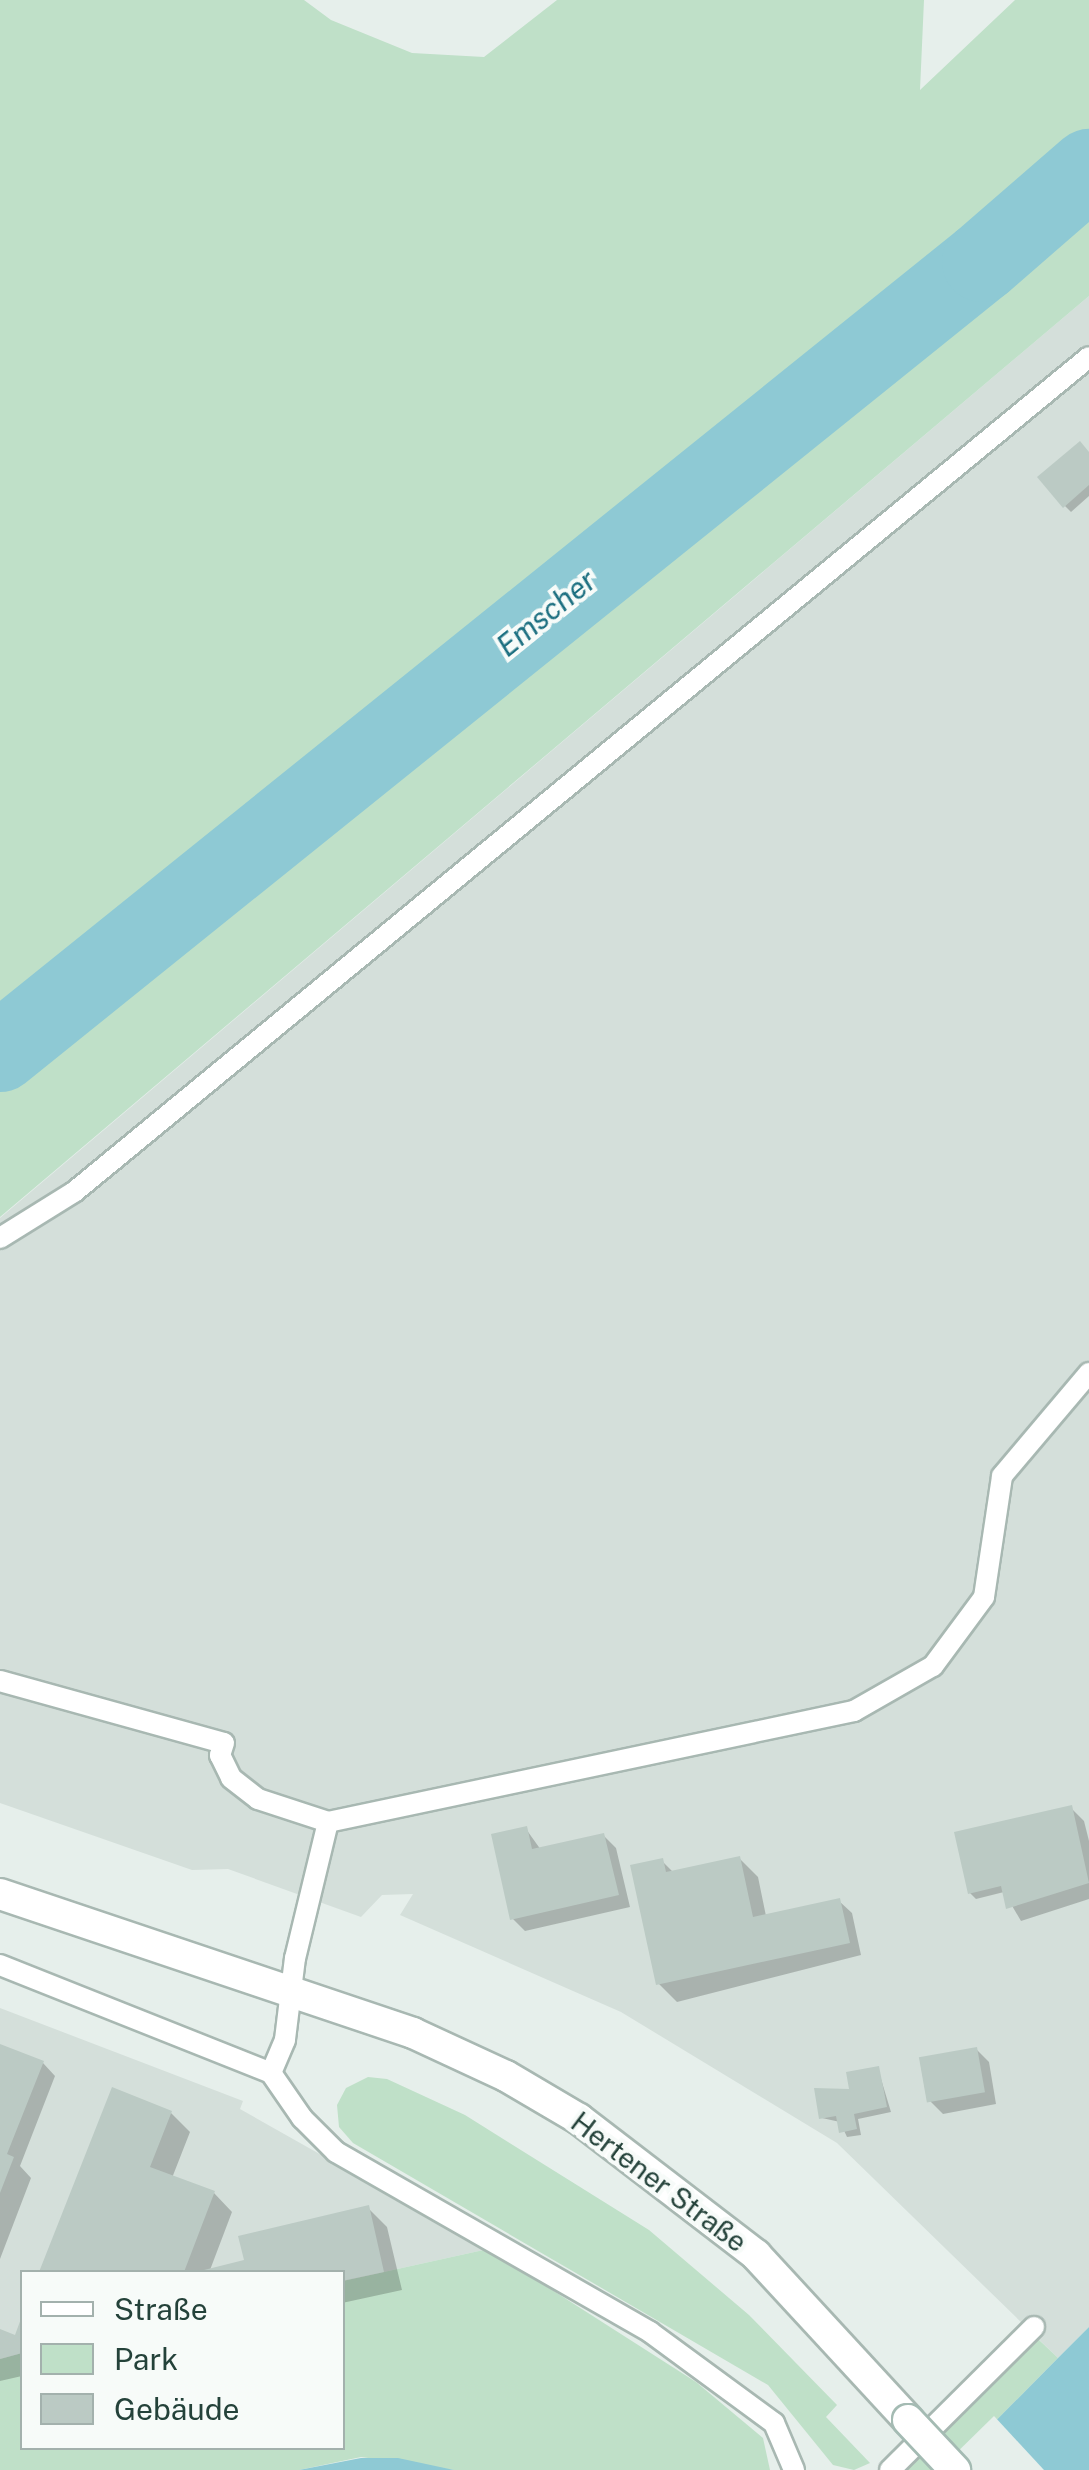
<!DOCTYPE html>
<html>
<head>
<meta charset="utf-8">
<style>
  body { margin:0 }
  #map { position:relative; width:1089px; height:2470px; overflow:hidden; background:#e6efeb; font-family:"Public Sans",sans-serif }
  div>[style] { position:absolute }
  .built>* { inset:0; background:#d4dfda }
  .green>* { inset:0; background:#bfe0c8 }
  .water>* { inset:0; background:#8ec9d4 }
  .pier>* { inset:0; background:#e6efeb }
  .shadow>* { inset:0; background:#0003 }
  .river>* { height:80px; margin:-40px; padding:0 40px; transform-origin:40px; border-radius:40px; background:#8ec9d4 }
  .building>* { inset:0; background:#bbcac4; transform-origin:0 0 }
  .roads { filter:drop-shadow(2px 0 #a8b8b2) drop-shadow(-2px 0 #a8b8b2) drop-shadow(0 2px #a8b8b2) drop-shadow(0 -2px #a8b8b2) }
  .lane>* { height:20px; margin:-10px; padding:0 10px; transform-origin:10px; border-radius:10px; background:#fff }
  .secondary>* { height:30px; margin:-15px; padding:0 15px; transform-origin:15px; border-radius:15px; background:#fff }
  .bridges { filter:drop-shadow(2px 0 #a4bbb3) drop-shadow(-2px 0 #a4bbb3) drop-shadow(0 2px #a4bbb3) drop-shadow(0 -2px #a4bbb3) }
  .secondary-bridge>* { height:30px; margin:-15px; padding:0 15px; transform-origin:15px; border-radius:15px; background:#fff }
  span { translate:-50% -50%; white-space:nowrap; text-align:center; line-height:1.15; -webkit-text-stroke:8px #f7fbf9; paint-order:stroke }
  .street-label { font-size:28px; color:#24423a }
  .water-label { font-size:30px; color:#1c6f80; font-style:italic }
  .legend { position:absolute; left:20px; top:2270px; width:325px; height:180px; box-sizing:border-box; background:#f7fbf9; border:2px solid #a3b1ad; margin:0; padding:12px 18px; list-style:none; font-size:30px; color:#24423a }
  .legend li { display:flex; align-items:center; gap:20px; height:50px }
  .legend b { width:50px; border:2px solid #a3b1ad }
</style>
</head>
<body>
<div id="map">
  <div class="built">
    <i style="clip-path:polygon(1089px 296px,1089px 2327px,1058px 2358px,837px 2143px,621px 2012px,400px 1915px,413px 1894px,382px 1895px,361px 1917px,228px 1869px,192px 1870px,0 1803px,0 1218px)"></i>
    <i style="clip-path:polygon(0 2008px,243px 2101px,240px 2109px,488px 2249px,343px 2281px,342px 2272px,22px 2272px,22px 2353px,0 2359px)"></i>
  </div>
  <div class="green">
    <i style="clip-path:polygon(0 0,304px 0,331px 20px,412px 53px,484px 57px,557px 0,924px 0,920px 90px,1015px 0,1089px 0,1089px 296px,0 1217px)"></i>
    <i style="clip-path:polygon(368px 2077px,387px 2079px,465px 2115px,649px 2230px,749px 2315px,837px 2405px,826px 2417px,870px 2463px,854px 2470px,833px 2465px,768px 2385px,353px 2143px,339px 2127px,337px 2105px,346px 2088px)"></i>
    <i style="clip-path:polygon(488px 2249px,696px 2382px,763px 2438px,770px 2470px,454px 2470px,361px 2457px,299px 2470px,0 2470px,0 2359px,22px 2353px,22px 2448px,342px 2448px,343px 2281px)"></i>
    <i style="clip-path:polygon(1037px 2338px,1058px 2358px,947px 2470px,906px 2470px)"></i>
  </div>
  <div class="water">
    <i style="clip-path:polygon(1089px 2327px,1089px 2470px,947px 2470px,1058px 2358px)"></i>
    <i style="clip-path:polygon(361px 2458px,398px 2458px,454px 2470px,299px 2470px)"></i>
  </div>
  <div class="pier">
    <i style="clip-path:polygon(994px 2416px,1044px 2470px,942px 2470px,943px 2466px)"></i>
  </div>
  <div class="shadow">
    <i style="clip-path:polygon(1089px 454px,1089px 496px,1071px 512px,1065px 506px)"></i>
    <i style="clip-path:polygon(1071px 1808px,1084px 1821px,1089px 1841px,1089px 1899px,1021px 1921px,1004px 1892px,976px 1899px,970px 1893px)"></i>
    <i style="clip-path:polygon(526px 1829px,541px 1850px,604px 1836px,616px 1848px,630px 1907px,525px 1931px,512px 1918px)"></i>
    <i style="clip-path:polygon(739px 1858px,758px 1877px,766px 1916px,839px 1901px,852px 1913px,861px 1955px,677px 2002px,658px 1983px,662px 1861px,673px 1872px)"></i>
    <i style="clip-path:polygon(0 2047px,43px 2063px,55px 2076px,20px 2166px,31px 2178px,0 2259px)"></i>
    <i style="clip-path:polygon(976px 2049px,989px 2062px,996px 2104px,943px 2114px,930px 2101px)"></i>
    <i style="clip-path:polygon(878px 2069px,891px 2112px,858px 2119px,861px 2135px,847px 2137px,840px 2122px,822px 2118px,817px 2090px,852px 2091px)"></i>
    <i style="clip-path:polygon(113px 2091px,171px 2113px,190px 2132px,172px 2178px,214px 2193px,232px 2212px,210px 2270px,248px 2262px,368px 2208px,387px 2227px,402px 2290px,342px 2303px,342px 2272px,42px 2272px)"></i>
    <i style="clip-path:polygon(22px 2322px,22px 2376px,0 2381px,0 2331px,16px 2338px)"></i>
  </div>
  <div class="river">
    <i style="left:0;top:1052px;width:1260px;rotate:-38.82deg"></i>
    <i style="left:982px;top:262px;width:142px;rotate:-41deg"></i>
  </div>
  <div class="building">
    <i style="clip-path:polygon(1080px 441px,1089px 452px,1089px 485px,1063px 508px,1037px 477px)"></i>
    <i style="clip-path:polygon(1072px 1805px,1089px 1883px,1006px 1909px,1001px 1886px,968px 1894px,954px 1832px)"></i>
    <i style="clip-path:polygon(527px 1826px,532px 1849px,604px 1833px,619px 1895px,510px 1920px,491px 1834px)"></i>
    <i style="clip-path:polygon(740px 1856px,753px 1917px,840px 1898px,850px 1943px,656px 1985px,630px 1865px,663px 1858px,666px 1872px)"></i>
    <i style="clip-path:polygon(0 2044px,44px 2061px,7px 2154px,14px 2157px,0 2193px)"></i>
    <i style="left:977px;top:2047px;width:46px;height:59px;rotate:80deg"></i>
    <i style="clip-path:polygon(879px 2066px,887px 2107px,854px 2114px,857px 2129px,839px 2133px,836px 2116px,819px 2119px,814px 2088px,849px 2089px,846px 2072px)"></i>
    <i style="clip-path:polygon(112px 2087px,172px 2111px,150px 2167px,215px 2191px,184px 2272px,39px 2272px)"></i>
    <i style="clip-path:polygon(369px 2205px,384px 2272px,342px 2281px,342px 2272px,196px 2272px,244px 2260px,238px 2236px)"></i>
    <i style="clip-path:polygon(22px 2316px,22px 2353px,0 2359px,0 2329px,15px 2335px)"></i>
  </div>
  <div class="roads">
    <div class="lane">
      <i style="left:0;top:1238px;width:87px;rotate:-31.9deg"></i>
      <i style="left:74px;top:1192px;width:1314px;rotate:-39.44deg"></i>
      <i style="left:0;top:1681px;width:232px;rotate:15.5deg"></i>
      <i style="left:224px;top:1743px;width:13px;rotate:108deg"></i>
      <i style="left:220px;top:1755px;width:25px;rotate:64deg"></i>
      <i style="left:231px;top:1778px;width:34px;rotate:38deg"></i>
      <i style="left:258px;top:1799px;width:74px;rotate:18.2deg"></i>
      <i style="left:328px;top:1822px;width:538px;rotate:-11.92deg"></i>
      <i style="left:854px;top:1711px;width:91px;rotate:-29.7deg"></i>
      <i style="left:933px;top:1666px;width:86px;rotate:-53.5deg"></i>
      <i style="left:984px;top:1597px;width:122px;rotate:-81.5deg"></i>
      <i style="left:1002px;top:1476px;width:135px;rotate:-49.8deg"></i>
      <i style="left:328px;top:1822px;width:140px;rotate:103.6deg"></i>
      <i style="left:295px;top:1958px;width:83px;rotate:97deg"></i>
      <i style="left:285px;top:2040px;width:36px;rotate:113deg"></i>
      <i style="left:271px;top:2073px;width:55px;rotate:55.4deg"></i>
      <i style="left:302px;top:2118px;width:48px;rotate:45deg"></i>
      <i style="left:336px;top:2152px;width:362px;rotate:29.8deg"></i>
      <i style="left:650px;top:2332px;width:154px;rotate:36.3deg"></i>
      <i style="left:774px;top:2423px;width:51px;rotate:66.9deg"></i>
      <i style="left:0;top:1965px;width:292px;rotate:21.7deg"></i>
      <i style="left:890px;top:2470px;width:203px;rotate:-44.8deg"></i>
    </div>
    <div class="secondary">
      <i style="left:0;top:1894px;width:436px;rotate:18.6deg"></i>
      <i style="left:413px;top:2033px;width:102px;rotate:24.8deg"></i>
      <i style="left:506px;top:2076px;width:85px;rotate:30.5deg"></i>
      <i style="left:579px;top:2119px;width:223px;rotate:37.5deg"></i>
      <i style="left:756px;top:2255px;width:224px;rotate:47.3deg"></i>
    </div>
  </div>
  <div class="bridges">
    <div class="secondary-bridge">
      <i style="left:908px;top:2420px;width:69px;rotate:46.8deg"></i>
    </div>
  </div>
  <div class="street-label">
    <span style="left:659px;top:2182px;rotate:37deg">Hertener Straße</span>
  </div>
  <div class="water-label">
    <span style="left:546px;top:613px;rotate:-39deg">Emscher</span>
  </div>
  <ul class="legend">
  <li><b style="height:12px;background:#fff"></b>Straße</li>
  <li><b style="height:28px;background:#bfe0c8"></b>Park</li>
  <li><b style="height:28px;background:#bbcac4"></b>Gebäude</li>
  </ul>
</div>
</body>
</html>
